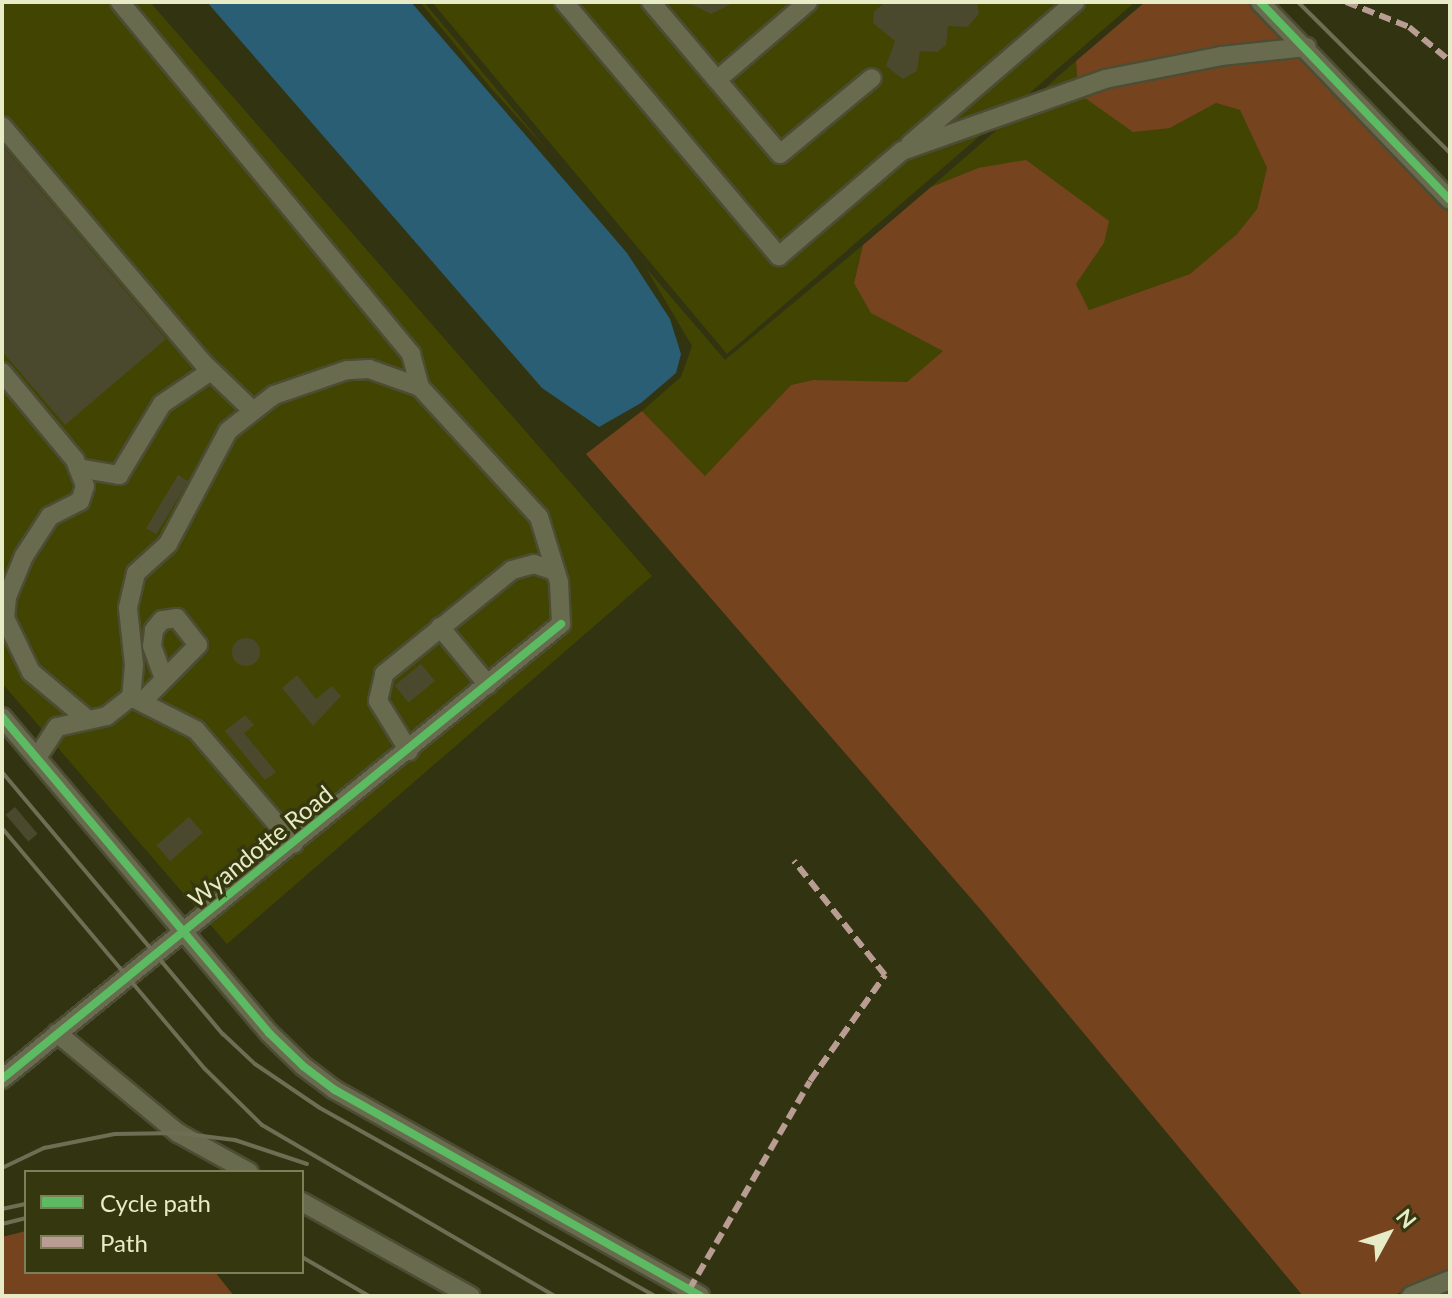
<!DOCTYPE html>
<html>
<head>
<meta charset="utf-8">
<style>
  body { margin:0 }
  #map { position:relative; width:1452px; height:1298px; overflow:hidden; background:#323411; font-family:Lato,sans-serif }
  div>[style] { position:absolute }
  .built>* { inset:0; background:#424502 }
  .green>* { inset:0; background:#75441e }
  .water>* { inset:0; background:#295e74 }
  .building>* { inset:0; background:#4a492d; transform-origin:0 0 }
  .round { border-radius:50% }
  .roads { filter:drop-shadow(2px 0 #4c4d34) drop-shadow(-2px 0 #4c4d34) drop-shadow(0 2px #4c4d34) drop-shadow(0 -2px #4c4d34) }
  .minor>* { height:18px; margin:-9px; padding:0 9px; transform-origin:9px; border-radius:9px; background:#696b4e }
  .rail>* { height:4px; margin:-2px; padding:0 2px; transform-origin:2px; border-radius:2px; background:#6d6e54 }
  .quiet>* { height:6px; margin-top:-3px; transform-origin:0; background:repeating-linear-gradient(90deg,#b99d93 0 12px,transparent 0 18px) }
  .cycleway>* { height:8px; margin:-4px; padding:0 4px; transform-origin:4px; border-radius:4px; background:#5cba63 }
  span { translate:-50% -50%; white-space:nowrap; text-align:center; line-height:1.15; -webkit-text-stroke:7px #35370f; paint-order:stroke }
  .street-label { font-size:24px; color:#e7ebc6 }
  .frame { position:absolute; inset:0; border:4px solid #e7ebc6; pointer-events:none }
  .legend { position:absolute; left:24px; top:1170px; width:280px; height:104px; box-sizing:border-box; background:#35370f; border:2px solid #7c7f58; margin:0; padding:10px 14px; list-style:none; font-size:24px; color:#e7ebc6 }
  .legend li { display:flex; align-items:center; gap:16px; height:40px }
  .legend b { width:40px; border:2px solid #7c7f58 }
  .north { position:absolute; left:1348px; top:1194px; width:80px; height:80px; -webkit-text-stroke:6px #35370f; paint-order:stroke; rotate:50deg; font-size:22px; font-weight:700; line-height:32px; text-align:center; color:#e7ebc6 }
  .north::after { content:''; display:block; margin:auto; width:28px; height:36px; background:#e7ebc6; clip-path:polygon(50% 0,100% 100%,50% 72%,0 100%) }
</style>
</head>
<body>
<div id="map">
  <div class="built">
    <i style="clip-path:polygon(2px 2px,150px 2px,652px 576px,227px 944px,2px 683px)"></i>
    <i style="clip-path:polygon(420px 2px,424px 2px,548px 151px,490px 87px)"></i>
    <i style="clip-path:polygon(432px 2px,1135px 2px,727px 354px)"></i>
    <i style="clip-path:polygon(1076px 61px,1078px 93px,1170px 128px,1216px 103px,1240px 110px,1267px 168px,1257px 209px,1237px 234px,1190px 274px,1089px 310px,1076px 284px,1104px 243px,978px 168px,931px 187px)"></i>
    <i style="clip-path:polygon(863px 245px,854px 283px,943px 351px,906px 383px,813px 380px,791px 385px,705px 476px,642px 411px,681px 377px,692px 346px,646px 268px,725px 360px)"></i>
  </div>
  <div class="green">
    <i style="clip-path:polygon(1145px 2px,1248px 2px,1450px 212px,1450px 1272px,1392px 1296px,1303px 1296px,981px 910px,586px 454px,642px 411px,705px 476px,791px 385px,813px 380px,907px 382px,943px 351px,871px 313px,854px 283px,863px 245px,931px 187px,978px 168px,1026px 160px,1109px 221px,1104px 243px,1076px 284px,1089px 310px,1190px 274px,1237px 234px,1257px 209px,1267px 168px,1240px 110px,1216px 103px,1170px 128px,1133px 132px,1078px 93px,1076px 61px)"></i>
    <i style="clip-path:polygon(26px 1231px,26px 1272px,215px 1272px,234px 1296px,2px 1296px,2px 1237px)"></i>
  </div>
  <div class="water">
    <i style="clip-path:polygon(207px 2px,411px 2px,627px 253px,670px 319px,681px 354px,676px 373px,641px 403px,599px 427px,542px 388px)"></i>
  </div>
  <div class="building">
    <i style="clip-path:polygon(687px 2px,735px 2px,711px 14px)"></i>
    <i style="clip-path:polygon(885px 2px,977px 2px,979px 14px,967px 27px,948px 26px,946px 45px,937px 52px,920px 51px,917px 71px,903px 79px,886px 66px,895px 41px,873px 23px,874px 12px)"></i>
    <i style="clip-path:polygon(2px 145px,166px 339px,65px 425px,2px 351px)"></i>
    <i style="left:178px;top:475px;width:12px;height:62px;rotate:31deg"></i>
    <i class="round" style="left:232px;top:638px;width:28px;height:28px"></i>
    <i style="left:421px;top:664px;width:22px;height:34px;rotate:51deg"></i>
    <i style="clip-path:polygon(297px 675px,316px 699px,332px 686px,341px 696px,313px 726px,282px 688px)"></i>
    <i style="clip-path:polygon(245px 715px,254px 725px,244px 733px,276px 772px,265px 780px,225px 731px)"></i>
    <i style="left:15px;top:807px;width:35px;height:12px;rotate:50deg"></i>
    <i style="left:189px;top:817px;width:21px;height:43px;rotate:49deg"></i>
  </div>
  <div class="roads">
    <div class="minor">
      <i style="left:120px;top:2px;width:457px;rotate:50.4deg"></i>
      <i style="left:411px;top:354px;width:34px;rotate:75deg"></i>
      <i style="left:564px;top:2px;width:333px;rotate:49.8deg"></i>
      <i style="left:779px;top:256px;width:162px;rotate:-40.5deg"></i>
      <i style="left:902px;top:151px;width:215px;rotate:-19.5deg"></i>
      <i style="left:1105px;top:79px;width:118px;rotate:-11.2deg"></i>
      <i style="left:1221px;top:56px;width:86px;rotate:-6deg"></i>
      <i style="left:651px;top:2px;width:102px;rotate:49.8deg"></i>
      <i style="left:717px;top:80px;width:120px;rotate:-40.6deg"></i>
      <i style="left:1260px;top:2px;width:274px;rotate:46.2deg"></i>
      <i style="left:717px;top:80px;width:97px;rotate:49.6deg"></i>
      <i style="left:780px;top:154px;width:119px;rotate:-39.6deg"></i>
      <i style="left:2px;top:126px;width:311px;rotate:49.7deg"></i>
      <i style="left:203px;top:363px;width:68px;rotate:43.8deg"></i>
      <i style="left:910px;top:144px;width:218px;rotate:-40.7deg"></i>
      <i style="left:2px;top:372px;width:114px;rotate:50.3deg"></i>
      <i style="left:75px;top:460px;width:28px;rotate:69deg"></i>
      <i style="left:85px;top:486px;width:16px;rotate:108deg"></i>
      <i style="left:80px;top:501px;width:34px;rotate:153deg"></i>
      <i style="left:50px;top:516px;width:48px;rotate:123deg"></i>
      <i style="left:24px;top:556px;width:44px;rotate:112.5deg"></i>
      <i style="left:7px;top:597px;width:21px;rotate:95deg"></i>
      <i style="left:5px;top:618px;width:60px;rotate:64.3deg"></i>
      <i style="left:31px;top:672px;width:73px;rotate:40deg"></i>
      <i style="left:78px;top:468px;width:42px;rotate:9.7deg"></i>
      <i style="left:119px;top:475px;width:83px;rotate:-58.8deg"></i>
      <i style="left:162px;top:404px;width:59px;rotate:-34deg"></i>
      <i style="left:440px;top:627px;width:75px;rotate:50.4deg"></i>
      <i style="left:131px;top:697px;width:73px;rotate:26.9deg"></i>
      <i style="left:196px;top:730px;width:150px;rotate:49.3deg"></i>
      <i style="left:142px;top:702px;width:80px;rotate:-45.5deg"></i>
      <i style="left:198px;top:645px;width:34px;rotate:-128deg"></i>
      <i style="left:177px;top:618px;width:15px;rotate:172deg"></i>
      <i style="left:162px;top:620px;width:13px;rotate:129deg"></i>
      <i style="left:154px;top:630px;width:16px;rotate:97deg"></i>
      <i style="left:152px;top:646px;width:33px;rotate:70deg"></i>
      <i style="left:2px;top:717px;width:414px;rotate:49.8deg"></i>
      <i style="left:269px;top:1033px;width:47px;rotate:44.1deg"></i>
      <i style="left:303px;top:1066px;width:40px;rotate:37deg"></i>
      <i style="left:335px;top:1090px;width:419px;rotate:29.4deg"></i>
      <i style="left:409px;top:751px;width:59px;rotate:-121.8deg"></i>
      <i style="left:378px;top:701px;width:28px;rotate:-77deg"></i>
      <i style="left:384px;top:674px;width:165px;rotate:-39.1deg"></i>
      <i style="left:512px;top:570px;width:23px;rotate:-15deg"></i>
      <i style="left:534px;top:564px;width:21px;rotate:19deg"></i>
      <i style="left:57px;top:1033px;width:157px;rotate:39.6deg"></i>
      <i style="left:178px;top:1133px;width:81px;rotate:28.8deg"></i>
      <i style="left:2px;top:1079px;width:721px;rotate:-39.14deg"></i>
      <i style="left:561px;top:624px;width:42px;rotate:-92.7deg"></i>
      <i style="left:559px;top:582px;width:68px;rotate:-107.1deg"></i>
      <i style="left:539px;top:517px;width:176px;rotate:-132.5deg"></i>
      <i style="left:420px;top:387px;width:54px;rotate:-160.6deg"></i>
      <i style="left:369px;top:369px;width:22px;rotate:177deg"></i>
      <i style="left:347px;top:370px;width:77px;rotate:161.1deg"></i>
      <i style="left:274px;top:395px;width:58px;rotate:142deg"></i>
      <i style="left:228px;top:431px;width:128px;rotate:118deg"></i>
      <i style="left:168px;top:544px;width:43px;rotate:137.8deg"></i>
      <i style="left:136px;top:573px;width:36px;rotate:103deg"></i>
      <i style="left:128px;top:608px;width:57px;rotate:84deg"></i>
      <i style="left:134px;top:665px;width:32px;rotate:95deg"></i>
      <i style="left:131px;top:697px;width:31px;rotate:142deg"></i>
      <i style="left:107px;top:716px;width:51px;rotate:167.6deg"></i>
      <i style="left:57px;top:727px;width:37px;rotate:123deg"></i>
      <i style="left:302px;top:1202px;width:193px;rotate:29.2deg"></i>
      <i style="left:1411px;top:1296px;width:42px;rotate:-22.3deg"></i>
    </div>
  </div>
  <div class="rail">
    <i style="left:1298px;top:2px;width:214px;rotate:44.8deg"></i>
    <i style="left:2px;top:772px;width:343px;rotate:49.9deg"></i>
    <i style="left:223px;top:1034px;width:44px;rotate:43.2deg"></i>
    <i style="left:255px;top:1064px;width:78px;rotate:34.1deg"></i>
    <i style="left:320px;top:1108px;width:384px;rotate:29.3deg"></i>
    <i style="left:2px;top:828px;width:315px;rotate:49.9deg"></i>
    <i style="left:205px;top:1069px;width:80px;rotate:44.5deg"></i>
    <i style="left:262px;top:1125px;width:339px;rotate:30.3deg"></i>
    <i style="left:2px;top:1168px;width:47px;rotate:-25.5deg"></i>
    <i style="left:44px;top:1148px;width:72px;rotate:-11.2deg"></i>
    <i style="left:115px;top:1134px;width:63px;rotate:-0.9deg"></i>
    <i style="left:178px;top:1133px;width:57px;rotate:7deg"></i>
    <i style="left:235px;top:1140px;width:76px;rotate:18.4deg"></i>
    <i style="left:2px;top:1209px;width:25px;rotate:-12deg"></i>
    <i style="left:2px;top:1224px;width:25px;rotate:-14deg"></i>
    <i style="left:302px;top:1257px;width:78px;rotate:30.2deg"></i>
  </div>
  <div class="quiet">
    <i style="left:1346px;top:2px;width:68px;rotate:21.6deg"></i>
    <i style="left:1409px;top:27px;width:53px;rotate:39.7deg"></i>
    <i style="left:689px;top:1290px;width:241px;rotate:-59.9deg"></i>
    <i style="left:810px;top:1081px;width:130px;rotate:-54.7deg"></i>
    <i style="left:885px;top:975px;width:146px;rotate:-128.6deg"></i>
  </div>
  <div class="cycleway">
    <i style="left:1260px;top:2px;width:274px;rotate:46.2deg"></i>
    <i style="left:2px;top:717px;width:414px;rotate:49.8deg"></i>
    <i style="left:269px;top:1033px;width:47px;rotate:44.1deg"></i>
    <i style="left:303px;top:1066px;width:40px;rotate:37deg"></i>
    <i style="left:335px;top:1090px;width:419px;rotate:29.4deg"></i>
    <i style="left:2px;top:1079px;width:721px;rotate:-39.14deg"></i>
  </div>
  <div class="street-label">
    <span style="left:260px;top:846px;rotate:-39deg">Wyandotte Road</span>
  </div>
  <div class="frame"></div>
  <ul class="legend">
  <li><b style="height:10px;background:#5cba63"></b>Cycle path</li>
  <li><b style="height:10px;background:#b99d93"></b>Path</li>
  </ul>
  <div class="north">N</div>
</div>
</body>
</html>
